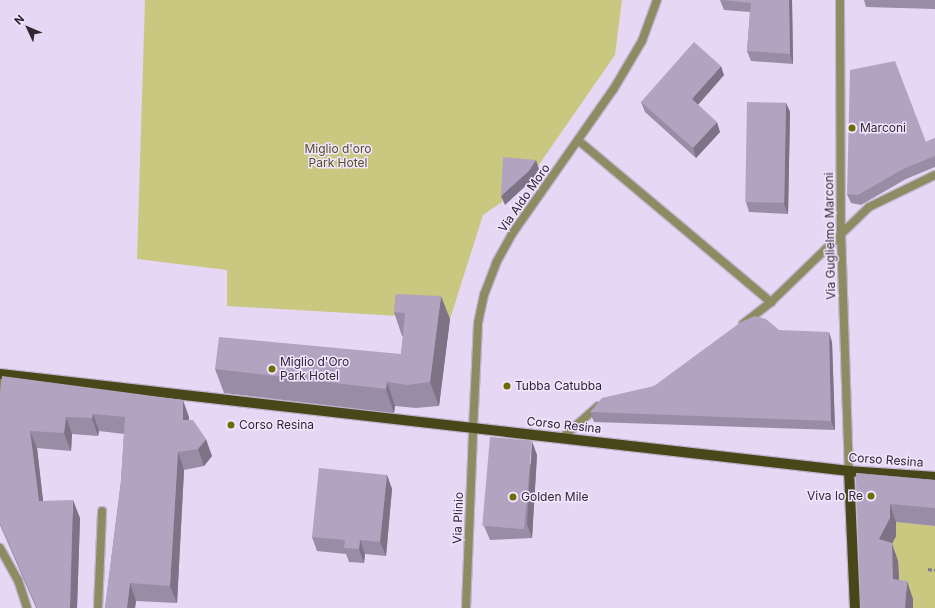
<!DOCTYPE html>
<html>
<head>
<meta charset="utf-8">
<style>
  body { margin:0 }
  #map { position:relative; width:935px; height:608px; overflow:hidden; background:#e6d7f5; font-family:Inter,sans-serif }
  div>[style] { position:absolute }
  .green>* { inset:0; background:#c9c780 }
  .path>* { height:2.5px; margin-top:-1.25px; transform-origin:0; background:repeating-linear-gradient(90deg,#81778b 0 4px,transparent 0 6px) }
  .roads { filter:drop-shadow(1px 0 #c1b4ce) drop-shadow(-1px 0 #c1b4ce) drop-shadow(0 1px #c1b4ce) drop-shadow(0 -1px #c1b4ce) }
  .service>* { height:8px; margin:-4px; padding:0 4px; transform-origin:4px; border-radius:4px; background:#8c8c63 }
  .minor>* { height:8px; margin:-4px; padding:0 4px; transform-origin:4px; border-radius:4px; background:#8c8c63 }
  .tertiary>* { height:8px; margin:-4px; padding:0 4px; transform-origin:4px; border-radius:4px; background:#8c8c63 }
  .primary>* { height:10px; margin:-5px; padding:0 5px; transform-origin:5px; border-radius:5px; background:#484719 }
  .wall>* { inset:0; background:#998ca5 }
  .shaded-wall>* { inset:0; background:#7d7286 }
  .building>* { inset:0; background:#b2a3c0; transform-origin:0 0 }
  .dots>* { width:11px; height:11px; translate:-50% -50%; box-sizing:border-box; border:2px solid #f2e5fe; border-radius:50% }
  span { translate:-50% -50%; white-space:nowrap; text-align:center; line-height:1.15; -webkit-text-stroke:3px #f2e5fe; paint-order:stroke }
  .poi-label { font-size:12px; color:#2d2733 }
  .left { translate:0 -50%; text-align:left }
  .right { translate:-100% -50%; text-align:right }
  .park-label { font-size:12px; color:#514f24 }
  .street-label { font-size:12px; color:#2d2733 }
  .north { position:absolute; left:8px; top:8px; width:40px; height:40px; -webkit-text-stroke:3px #f2e5fe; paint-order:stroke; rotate:314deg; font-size:11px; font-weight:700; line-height:16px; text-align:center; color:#2d2733 }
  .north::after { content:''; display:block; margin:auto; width:14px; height:18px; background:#2d2733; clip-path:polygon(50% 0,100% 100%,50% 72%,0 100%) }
</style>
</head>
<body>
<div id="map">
  <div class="green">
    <i style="clip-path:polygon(145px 0,622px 0,615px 55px,538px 166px,506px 164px,502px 202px,483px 215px,450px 319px,227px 306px,227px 270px,137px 259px)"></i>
    <i style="clip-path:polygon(896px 522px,935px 526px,935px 608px,913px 608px,913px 599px,900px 597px,886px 555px)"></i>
  </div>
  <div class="path">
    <i style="left:928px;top:569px;width:7px;rotate:8deg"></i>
  </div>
  <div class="roads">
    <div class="service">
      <i style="left:0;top:392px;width:18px;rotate:-87deg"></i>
      <i style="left:0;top:548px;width:37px;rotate:61deg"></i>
      <i style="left:18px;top:580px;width:29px;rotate:72deg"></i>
      <i style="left:98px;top:608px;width:97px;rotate:-87.6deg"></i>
    </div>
    <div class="minor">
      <i style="left:840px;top:0;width:233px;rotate:89.8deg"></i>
      <i style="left:841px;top:233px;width:238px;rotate:88.1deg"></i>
      <i style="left:579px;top:141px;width:251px;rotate:40deg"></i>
      <i style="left:743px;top:324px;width:36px;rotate:-38deg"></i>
      <i style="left:771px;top:302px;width:136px;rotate:-44.1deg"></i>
      <i style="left:869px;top:207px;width:73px;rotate:-25.9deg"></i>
      <i style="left:473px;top:430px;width:107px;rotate:-87.3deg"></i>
      <i style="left:478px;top:323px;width:29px;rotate:-78deg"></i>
      <i style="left:484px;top:295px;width:34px;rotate:-69deg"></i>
      <i style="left:496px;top:263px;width:33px;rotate:-61deg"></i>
      <i style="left:512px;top:234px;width:176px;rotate:-55deg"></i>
      <i style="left:613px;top:90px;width:57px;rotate:-59.4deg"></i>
      <i style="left:642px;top:41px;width:44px;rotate:-69.9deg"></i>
      <i style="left:562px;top:438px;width:48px;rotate:-41.6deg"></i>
    </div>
    <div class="tertiary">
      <i style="left:466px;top:608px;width:178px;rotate:-87.7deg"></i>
    </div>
    <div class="primary">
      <i style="left:0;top:374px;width:855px;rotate:6.52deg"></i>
      <i style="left:849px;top:471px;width:86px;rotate:4deg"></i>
      <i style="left:849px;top:471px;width:137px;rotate:87.5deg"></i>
    </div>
  </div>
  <div class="wall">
    <i style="clip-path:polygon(720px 0,792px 0,793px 64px,751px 61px,747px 51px,750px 12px,724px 10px)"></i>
    <i style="clip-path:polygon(864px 0,935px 0,935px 9px,866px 7px)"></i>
    <i style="clip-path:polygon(724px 75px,698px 105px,720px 132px,696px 158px,645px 112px,641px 102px)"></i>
    <i style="clip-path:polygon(786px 103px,790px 112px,788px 214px,749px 212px,746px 202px)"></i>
    <i style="clip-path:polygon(935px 138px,935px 167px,906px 179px,861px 205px,851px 203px,847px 194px,926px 142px)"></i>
    <i style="clip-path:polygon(396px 294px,450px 319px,439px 406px,416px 408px,395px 406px,394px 413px,224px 393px,215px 369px,401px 354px,403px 336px,402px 336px,394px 312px)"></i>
    <i style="clip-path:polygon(779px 330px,832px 342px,835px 430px,594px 422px,590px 412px,654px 386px)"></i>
    <i style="clip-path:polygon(0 392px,189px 417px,189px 420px,212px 456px,204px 466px,184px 470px,177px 603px,136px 601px,135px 608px,105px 608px,121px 481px,124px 434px,99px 431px,98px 436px,72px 434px,71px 451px,37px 448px,43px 501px,80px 518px,77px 608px,36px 608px,0 525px)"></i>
    <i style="clip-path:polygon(537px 455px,532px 538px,490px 540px,484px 526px)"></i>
    <i style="clip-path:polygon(856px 473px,935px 480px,935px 526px,896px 522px,896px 536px,892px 544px,898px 561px,899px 580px,913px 599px,913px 608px,861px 608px)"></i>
    <i style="clip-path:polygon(387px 475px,392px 489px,386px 556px,365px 554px,364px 563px,349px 562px,346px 554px,317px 551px,312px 537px)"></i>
  </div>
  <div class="shaded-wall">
    <i style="clip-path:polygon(789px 0,792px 0,793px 64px,790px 54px)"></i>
    <i style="clip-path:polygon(721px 66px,724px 75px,695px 108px,692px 99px)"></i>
    <i style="clip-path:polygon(786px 103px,790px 112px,788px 214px,784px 204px)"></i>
    <i style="clip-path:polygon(717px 122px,720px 132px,696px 158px,693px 148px)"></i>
    <i style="clip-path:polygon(536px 160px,539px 169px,532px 180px,505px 205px,501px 196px)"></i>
    <i style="clip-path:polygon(441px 296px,450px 319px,439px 406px,430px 382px)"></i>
    <i style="clip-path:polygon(829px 332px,832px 342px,835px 430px,831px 421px)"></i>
    <i style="clip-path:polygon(387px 382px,395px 406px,394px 413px,386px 389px)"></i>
    <i style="clip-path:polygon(183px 400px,189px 417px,189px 438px,183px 420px)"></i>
    <i style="clip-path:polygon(93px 414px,99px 431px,98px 436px,92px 418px)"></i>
    <i style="clip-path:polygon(66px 417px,72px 434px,71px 451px,64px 433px)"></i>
    <i style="clip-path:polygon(30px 431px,37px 448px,45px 518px,39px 501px)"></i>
    <i style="clip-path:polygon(206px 439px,212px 456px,204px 466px,198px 449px)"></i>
    <i style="clip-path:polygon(532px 441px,537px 455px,532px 538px,527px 524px)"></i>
    <i style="clip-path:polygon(178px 452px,184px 470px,177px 603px,170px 586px)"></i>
    <i style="clip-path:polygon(387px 475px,392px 489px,386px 556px,380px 542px)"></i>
    <i style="clip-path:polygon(73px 500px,80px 518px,77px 608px,70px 608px)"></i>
    <i style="clip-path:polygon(890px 504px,896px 522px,896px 536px,892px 544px,898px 561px,900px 597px,879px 539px)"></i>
    <i style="clip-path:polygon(360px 540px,365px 554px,364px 563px,359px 549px)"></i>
    <i style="clip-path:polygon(907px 581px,913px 599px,913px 608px,905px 608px)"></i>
    <i style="clip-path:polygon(130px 583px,136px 601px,135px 608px,127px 608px)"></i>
  </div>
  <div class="building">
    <i style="clip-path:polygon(722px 0,789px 0,790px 54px,747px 51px,751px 3px)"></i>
    <i style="clip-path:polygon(694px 42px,721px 66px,692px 99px,717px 122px,693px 148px,641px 102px)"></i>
    <i style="clip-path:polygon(895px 61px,926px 142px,935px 138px,935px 156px,903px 169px,858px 195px,847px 194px,850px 70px)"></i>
    <i style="left:747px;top:102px;width:39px;height:100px;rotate:1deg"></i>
    <i style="clip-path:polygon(503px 157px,536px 160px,529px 171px,501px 196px)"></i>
    <i style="clip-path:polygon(396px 294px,441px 296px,430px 382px,407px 385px,387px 382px,386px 389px,215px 369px,219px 337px,401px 354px,405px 313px,394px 312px)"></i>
    <i style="clip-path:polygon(755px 316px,766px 319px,779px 330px,829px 332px,831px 421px,590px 412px,602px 398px,654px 386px,741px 322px)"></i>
    <i style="clip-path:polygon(2px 376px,183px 400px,183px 420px,193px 420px,206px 439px,198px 449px,178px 452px,170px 586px,130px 583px,127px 608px,105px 608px,121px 481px,125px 417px,93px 414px,92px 418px,66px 417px,64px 433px,30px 431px,39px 501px,73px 500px,70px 608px,37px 608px,0 523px,0 392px)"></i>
    <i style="left:490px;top:437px;width:42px;height:89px;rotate:5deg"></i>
    <i style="clip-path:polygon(319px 468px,387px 475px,380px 542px,360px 540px,359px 549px,344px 548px,345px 540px,312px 537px)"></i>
    <i style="clip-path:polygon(856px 473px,935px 480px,935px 508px,890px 504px,890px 518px,879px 539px,892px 543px,893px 579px,907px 581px,905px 608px,861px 608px)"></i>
  </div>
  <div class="dots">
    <i style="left:852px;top:128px;background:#6f6b07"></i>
    <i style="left:272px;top:369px;background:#6f6b07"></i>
    <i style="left:507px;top:386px;background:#6f6b07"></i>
    <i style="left:231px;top:425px;background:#6f6b07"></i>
    <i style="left:871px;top:496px;background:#6f6b07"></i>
    <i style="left:513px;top:497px;background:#6f6b07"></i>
  </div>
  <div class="poi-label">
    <span class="left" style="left:860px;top:128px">Marconi</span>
    <span class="left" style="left:280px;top:369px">Miglio d'Oro<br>Park Hotel</span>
    <span class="left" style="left:515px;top:386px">Tubba Catubba</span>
    <span class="left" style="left:239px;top:425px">Corso Resina</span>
    <span class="right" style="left:863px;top:496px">Viva lo Re</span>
    <span class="left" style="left:521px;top:497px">Golden Mile</span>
  </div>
  <div class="park-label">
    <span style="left:338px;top:156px">Miglio d'oro<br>Park Hotel</span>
  </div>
  <div class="street-label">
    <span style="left:524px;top:198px;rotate:-55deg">Via Aldo Moro</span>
    <span style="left:830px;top:236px;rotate:-91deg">Via Guglielmo Marconi</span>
    <span style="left:564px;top:425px;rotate:6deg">Corso Resina</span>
    <span style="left:886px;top:460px;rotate:4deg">Corso Resina</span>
    <span style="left:458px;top:518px;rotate:-88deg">Via Plinio</span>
  </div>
  <div class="north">N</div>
</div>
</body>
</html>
